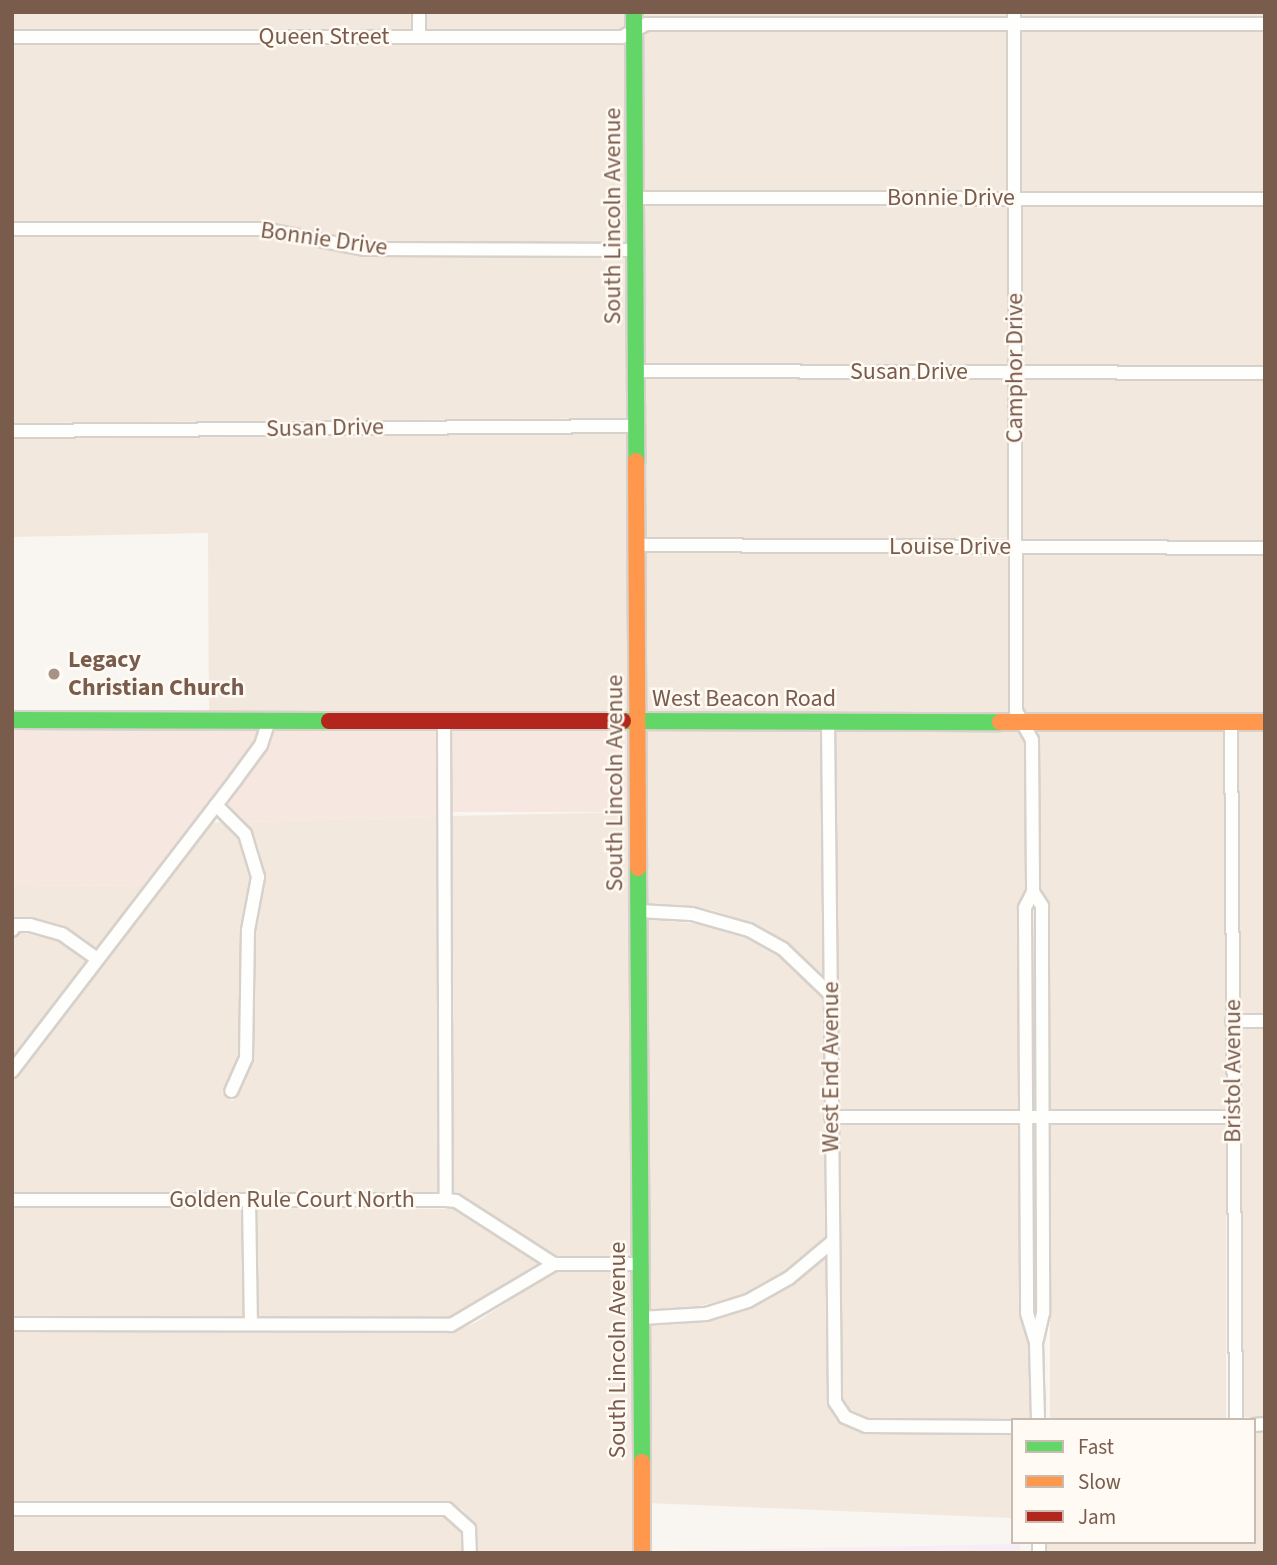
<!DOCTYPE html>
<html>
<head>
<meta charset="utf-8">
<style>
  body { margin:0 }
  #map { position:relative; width:1277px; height:1565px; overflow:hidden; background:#f9f5f0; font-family:"Source Sans 3",sans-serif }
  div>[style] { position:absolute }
  .residential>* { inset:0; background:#f2e8de; transform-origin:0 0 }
  .commercial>* { inset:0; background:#f6e8e1; transform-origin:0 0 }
  .education>* { inset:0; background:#f6eef6 }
  .roads { filter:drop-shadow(2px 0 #d7d1cb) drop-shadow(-2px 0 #d7d1cb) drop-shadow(0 2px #d7d1cb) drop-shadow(0 -2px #d7d1cb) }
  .street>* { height:12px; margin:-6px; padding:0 6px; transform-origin:6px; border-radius:6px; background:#fefefd }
  .fast>* { height:16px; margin:-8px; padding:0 8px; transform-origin:8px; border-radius:8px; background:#63d668 }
  .slow>* { height:16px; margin:-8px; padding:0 8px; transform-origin:8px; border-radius:8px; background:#ff974d }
  .jam>* { height:16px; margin:-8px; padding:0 8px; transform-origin:8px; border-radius:8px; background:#b3261e }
  .dots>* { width:19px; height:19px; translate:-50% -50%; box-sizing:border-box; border:4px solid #fffaf3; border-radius:50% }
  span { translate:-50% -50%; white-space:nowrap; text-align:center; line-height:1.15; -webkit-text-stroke:5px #fffaf3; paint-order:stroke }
  .street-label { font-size:24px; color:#7a5c4d }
  .poi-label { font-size:24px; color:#7a5c4d; font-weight:700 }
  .left { translate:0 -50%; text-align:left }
  .frame { position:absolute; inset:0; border:14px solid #7a5c4d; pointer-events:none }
  .legend { position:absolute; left:1011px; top:1418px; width:245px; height:126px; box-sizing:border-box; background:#fffaf3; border:2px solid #cabbb1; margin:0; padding:9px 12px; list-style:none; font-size:21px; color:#7a5c4d }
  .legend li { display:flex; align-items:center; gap:14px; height:35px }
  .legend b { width:35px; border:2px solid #cabbb1 }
</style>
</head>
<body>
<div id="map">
  <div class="residential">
    <i style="left:12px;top:12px;width:400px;height:18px"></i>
    <i style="left:425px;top:12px;width:202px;height:17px"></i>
    <i style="clip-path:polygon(641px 12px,1007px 12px,1007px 17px,641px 20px)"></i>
    <i style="clip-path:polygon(1021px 12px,1265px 12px,1265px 16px,1021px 17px)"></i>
    <i style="left:1265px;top:31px;width:160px;height:245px;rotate:90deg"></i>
    <i style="clip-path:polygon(648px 32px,1007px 32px,1009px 191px,643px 191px,642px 36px)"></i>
    <i style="clip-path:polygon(628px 43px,630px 243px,366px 242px,263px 221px,12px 222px,12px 45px)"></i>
    <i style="left:643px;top:206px;width:365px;height:158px"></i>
    <i style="left:1265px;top:206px;width:160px;height:243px;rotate:90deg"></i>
    <i style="clip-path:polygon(263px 236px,366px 257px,630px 258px,630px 418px,12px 423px,12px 237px)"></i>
    <i style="left:643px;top:379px;width:366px;height:159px"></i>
    <i style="left:1023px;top:380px;width:242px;height:160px"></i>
    <i style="clip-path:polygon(630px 433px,631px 714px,209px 713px,208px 533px,12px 537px,12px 439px)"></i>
    <i style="left:642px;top:553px;width:367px;height:161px"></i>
    <i style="clip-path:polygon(1022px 555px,1265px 555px,1265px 715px,1026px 715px,1022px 709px)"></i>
    <i style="clip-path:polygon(645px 729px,821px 729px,824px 976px,787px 943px,751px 923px,712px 910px,646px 904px)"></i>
    <i style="clip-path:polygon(835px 729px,1019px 730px,1024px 736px,1027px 888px,1018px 908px,1020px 1109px,838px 1109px)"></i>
    <i style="clip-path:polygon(1039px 730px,1224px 730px,1226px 1109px,1050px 1109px,1048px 906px,1040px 887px)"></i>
    <i style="left:1237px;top:730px;width:28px;height:284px"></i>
    <i style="clip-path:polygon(632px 812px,634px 1256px,558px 1256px,452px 1193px,450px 816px)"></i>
    <i style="clip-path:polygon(437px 817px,438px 1192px,12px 1192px,12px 1082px,211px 823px,225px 822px,240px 839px,252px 877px,241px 930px,240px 1056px,222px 1093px,233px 1101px,253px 1059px,255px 931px,265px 878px,258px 845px,244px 822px)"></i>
    <i style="clip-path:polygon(12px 885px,145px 886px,96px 949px,63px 926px,32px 917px,12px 918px)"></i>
    <i style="clip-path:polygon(646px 919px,710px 925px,747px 937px,779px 956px,824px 998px,825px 1238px,785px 1271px,746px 1294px,687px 1309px,648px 1310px)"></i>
    <i style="clip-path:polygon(19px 932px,59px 940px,87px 961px,12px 1060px,12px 942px)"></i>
    <i style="clip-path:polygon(1239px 1029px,1265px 1029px,1265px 1416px,1259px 1417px,1243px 1417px)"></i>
    <i style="clip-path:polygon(838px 1124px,1020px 1124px,1021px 1313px,1029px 1343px,1032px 1419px,866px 1418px,845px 1406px,840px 1392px)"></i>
    <i style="left:1050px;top:1124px;width:176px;height:295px"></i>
    <i style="left:12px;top:1208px;width:231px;height:109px"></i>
    <i style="clip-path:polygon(256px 1208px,454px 1209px,541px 1264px,450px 1317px,257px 1317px)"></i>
    <i style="clip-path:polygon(825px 1258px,827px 1393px,836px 1420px,866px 1433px,1013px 1434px,1013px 1518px,648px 1503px,647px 1325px,706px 1322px,750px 1308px)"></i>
    <i style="clip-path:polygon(634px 1271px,635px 1553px,477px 1553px,474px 1525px,462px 1509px,447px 1502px,12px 1501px,12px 1332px,451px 1332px,475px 1323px,554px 1272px)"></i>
    <i style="clip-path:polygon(1265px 1431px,1265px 1553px,1046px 1553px,1046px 1542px,1254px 1542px,1254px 1433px)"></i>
    <i style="clip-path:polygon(12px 1516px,445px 1517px,463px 1532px,464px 1553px,12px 1553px)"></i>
  </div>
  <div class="commercial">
    <i style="clip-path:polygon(12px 728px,259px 728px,255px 741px,145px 886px,12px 885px)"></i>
    <i style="clip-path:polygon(274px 728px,437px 731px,437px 817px,244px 822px,226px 804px,266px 749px)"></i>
    <i style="left:632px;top:729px;width:83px;height:182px;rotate:90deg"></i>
  </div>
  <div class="education">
    <i style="clip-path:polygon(1020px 1544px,1020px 1553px,656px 1553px,656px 1551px)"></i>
  </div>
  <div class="roads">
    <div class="street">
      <i style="left:419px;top:12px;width:25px;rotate:90deg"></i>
      <i style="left:1014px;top:12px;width:699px;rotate:89.84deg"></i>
      <i style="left:1016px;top:711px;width:33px;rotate:61deg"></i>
      <i style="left:1032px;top:740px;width:152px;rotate:89.6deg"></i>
      <i style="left:1033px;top:892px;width:18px;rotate:117deg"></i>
      <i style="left:1025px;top:908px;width:405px;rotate:89.7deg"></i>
      <i style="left:1027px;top:1313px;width:31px;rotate:73deg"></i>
      <i style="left:1036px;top:1343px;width:77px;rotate:88.5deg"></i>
      <i style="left:12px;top:37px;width:610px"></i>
      <i style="left:622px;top:37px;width:27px;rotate:-28deg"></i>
      <i style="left:646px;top:24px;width:619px"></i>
      <i style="left:637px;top:198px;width:628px;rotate:0.09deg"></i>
      <i style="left:12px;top:229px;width:251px"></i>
      <i style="left:263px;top:229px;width:104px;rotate:11.1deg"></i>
      <i style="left:365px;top:249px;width:271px;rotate:0.2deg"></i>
      <i style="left:637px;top:371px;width:628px;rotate:0.18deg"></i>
      <i style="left:12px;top:431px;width:625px;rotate:-0.46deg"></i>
      <i style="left:635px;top:545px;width:630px;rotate:0.27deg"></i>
      <i style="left:828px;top:722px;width:680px;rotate:89.41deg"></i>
      <i style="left:835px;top:1402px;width:18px;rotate:56deg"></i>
      <i style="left:845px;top:1417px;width:23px;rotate:23deg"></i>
      <i style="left:866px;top:1426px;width:147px;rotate:0.4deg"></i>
      <i style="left:1231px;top:722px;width:698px;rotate:89.59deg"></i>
      <i style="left:444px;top:723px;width:477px;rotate:89.8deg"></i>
      <i style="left:216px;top:805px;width:41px;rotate:45deg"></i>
      <i style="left:245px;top:834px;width:45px;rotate:73.2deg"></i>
      <i style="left:258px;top:877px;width:54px;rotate:100.7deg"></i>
      <i style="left:248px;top:930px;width:128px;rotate:90.9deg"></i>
      <i style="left:246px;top:1058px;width:36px;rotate:114deg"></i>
      <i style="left:1033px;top:892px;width:17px;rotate:57deg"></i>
      <i style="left:1042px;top:906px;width:57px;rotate:90deg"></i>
      <i style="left:1042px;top:963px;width:350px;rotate:89.8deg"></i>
      <i style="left:1043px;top:1313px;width:28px;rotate:103deg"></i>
      <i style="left:639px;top:911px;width:53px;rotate:3.2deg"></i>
      <i style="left:692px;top:914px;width:59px;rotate:15.7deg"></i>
      <i style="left:749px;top:930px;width:39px;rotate:29deg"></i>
      <i style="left:783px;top:949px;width:66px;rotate:43.8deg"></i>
      <i style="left:12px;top:930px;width:6px;rotate:-51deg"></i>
      <i style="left:16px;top:925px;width:14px"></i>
      <i style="left:30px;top:925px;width:33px;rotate:16deg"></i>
      <i style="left:62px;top:934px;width:43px;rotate:35.5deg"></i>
      <i style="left:1232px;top:1021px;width:33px"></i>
      <i style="left:12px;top:1071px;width:368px;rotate:-52.5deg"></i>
      <i style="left:236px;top:779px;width:42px;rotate:-53.7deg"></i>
      <i style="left:261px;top:745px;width:26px;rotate:-72deg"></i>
      <i style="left:831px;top:1117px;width:402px"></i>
      <i style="left:12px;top:1200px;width:434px"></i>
      <i style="left:446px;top:1200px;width:10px;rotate:6deg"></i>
      <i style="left:456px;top:1201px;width:117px;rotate:32.7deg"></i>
      <i style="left:249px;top:1200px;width:124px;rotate:89.1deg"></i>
      <i style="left:554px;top:1264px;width:87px"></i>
      <i style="left:641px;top:1318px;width:65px;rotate:-3.5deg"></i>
      <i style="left:706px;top:1314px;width:44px;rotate:-17.2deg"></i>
      <i style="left:748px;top:1301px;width:47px;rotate:-29.3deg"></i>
      <i style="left:789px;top:1278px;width:56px;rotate:-39.9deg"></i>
      <i style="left:12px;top:1324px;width:439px;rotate:0.1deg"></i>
      <i style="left:451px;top:1325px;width:120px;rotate:-30.6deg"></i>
      <i style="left:1254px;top:1425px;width:11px;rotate:-5deg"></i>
      <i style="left:12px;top:1509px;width:435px"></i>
      <i style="left:447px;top:1509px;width:30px;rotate:42deg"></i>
      <i style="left:469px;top:1529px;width:24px;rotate:88deg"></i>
      <i style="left:1039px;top:1542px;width:11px;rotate:90deg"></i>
    </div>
    <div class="fast">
      <i style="left:634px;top:12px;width:449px;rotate:89.7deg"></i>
      <i style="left:12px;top:720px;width:317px;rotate:0.2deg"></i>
      <i style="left:623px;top:721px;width:377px;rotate:0.2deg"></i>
      <i style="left:638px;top:868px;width:594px;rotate:89.61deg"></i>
    </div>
    <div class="slow">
      <i style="left:636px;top:461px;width:407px;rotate:89.7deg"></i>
      <i style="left:1000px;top:722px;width:265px"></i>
      <i style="left:642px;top:1462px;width:91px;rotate:90deg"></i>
    </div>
    <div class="jam">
      <i style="left:329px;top:721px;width:294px"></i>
    </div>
  </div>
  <div class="dots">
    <i style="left:54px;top:674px;background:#a69286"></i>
  </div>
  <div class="street-label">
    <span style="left:324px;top:37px">Queen Street</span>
    <span style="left:951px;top:198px">Bonnie Drive</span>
    <span style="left:613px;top:216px;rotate:-90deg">South Lincoln Avenue</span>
    <span style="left:324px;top:239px;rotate:8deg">Bonnie Drive</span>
    <span style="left:1015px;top:368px;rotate:-90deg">Camphor Drive</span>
    <span style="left:909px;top:372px">Susan Drive</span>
    <span style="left:325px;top:428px;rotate:-1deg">Susan Drive</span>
    <span style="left:950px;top:547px">Louise Drive</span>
    <span style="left:744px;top:699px">West Beacon Road</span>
    <span style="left:615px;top:783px;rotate:-90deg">South Lincoln Avenue</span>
    <span style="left:831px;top:1067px;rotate:-90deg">West End Avenue</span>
    <span style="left:1233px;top:1071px;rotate:-90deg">Bristol Avenue</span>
    <span style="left:292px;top:1200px">Golden Rule Court North</span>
    <span style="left:618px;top:1350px;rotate:-90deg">South Lincoln Avenue</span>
  </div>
  <div class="poi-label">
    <span class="left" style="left:68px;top:674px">Legacy<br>Christian Church</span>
  </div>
  <div class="frame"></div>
  <ul class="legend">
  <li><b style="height:9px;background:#63d668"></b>Fast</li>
  <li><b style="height:9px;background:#ff974d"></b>Slow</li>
  <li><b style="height:9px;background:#b3261e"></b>Jam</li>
  </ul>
</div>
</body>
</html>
